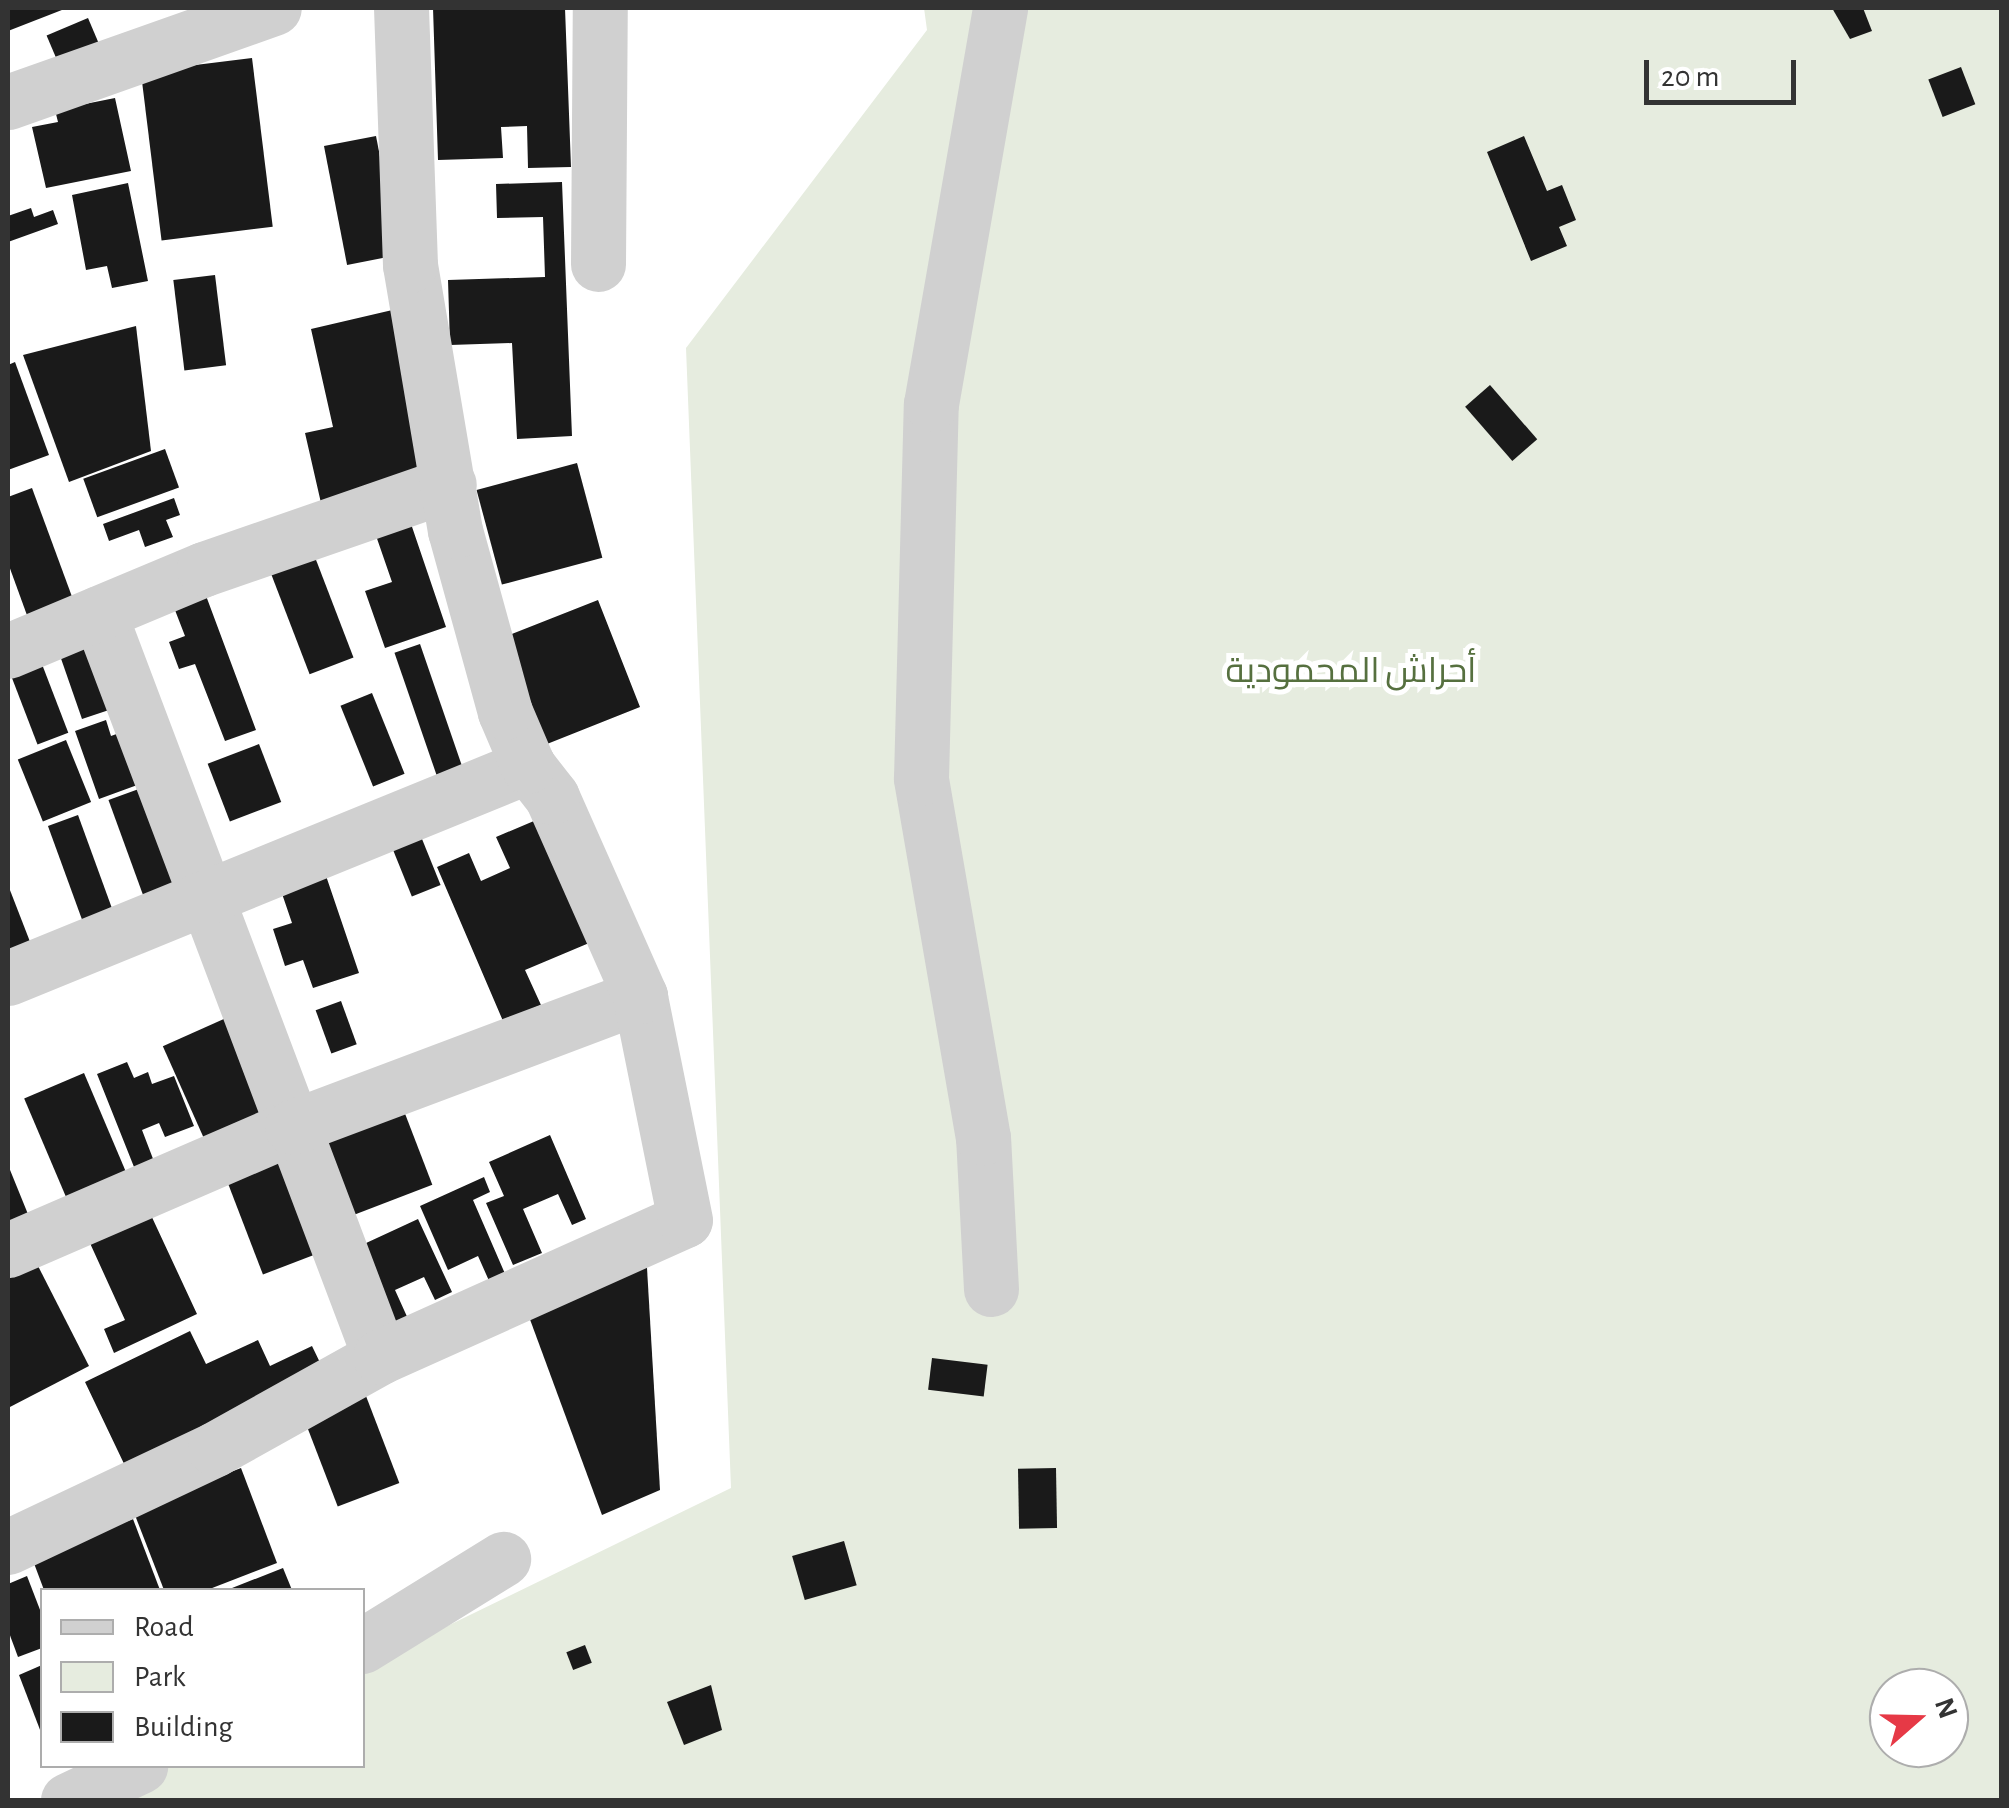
<!DOCTYPE html>
<html>
<head>
<meta charset="utf-8">
<style>
  body { margin:0 }
  #map { position:relative; width:2009px; height:1808px; overflow:hidden; background:#fff; font-family:"Alegreya Sans",Cairo,sans-serif }
  div>[style] { position:absolute }
  .green>* { inset:0; background:#e6ecdf }
  .building>* { inset:0; background:#1a1a1a; transform-origin:0 0 }
  .minor>* { height:55px; margin:-27.5px; padding:0 27.5px; transform-origin:27.5px; border-radius:27.5px; background:#d0d0d0 }
  span { translate:-50% -50%; white-space:nowrap; text-align:center; line-height:1.15; -webkit-text-stroke:10px #fff; paint-order:stroke }
  .park-label { font-size:35px; color:#56703f }
  .frame { position:absolute; inset:0; border:10px solid #333; pointer-events:none }
  .legend { position:absolute; left:40px; top:1588px; width:325px; height:180px; box-sizing:border-box; background:#fff; border:2px solid #adadad; margin:0; padding:12px 18px; list-style:none; font-size:30px; color:#333 }
  .legend li { display:flex; align-items:center; gap:20px; height:50px }
  .legend b { width:50px; border:2px solid #adadad }
  .north { position:absolute; left:1869px; top:1668px; width:100px; height:100px; box-sizing:border-box; background:#fff; border:2px solid #adadad; border-radius:50%; rotate:70deg; font-size:28px; font-weight:700; line-height:40px; text-align:center; color:#333 }
  .north::after { content:''; display:block; margin:auto; width:35px; height:45px; background:#e63946; clip-path:polygon(50% 0,100% 100%,50% 72%,0 100%) }
  .scale { position:absolute; left:1644px; top:60px; width:152px; height:45px; box-sizing:border-box; border:5px solid #333; border-top:0; padding-left:12px; font-size:30px; line-height:35px; white-space:nowrap; color:#333; -webkit-text-stroke:8px #fff; paint-order:stroke }
</style>
</head>
<body>
<div id="map">
  <div class="green">
    <i style="clip-path:polygon(evenodd,924px 8px,2001px 8px,2001px 1800px,87px 1800px,159px 1766px,362px 1766px,363px 1667px,731px 1488px,686px 348px,927px 30px,924px 8px,1889px 1688px,1949px 1688px,1949px 1748px,1889px 1748px,1889px 1688px)"></i>
  </div>
  <div class="building">
    <i style="clip-path:polygon(8px 8px,67px 8px,8px 31px)"></i>
    <i style="clip-path:polygon(433px 8px,565px 8px,571px 167px,528px 168px,527px 126px,501px 127px,503px 158px,438px 160px)"></i>
    <i style="clip-path:polygon(1832px 8px,1863px 8px,1872px 31px,1850px 39px)"></i>
    <i style="left:88px;top:18px;width:44px;height:45px;rotate:67deg"></i>
    <i style="left:252px;top:58px;width:170px;height:112px;rotate:83deg"></i>
    <i style="left:1961px;top:67px;width:40px;height:35px;rotate:69deg"></i>
    <i style="clip-path:polygon(115px 98px,131px 171px,46px 188px,32px 127px,58px 122px,55px 110px)"></i>
    <i style="left:376px;top:136px;width:121px;height:53px;rotate:79deg"></i>
    <i style="clip-path:polygon(1524px 136px,1547px 191px,1562px 185px,1576px 220px,1559px 227px,1567px 246px,1531px 261px,1487px 152px)"></i>
    <i style="clip-path:polygon(562px 182px,572px 436px,517px 439px,512px 343px,450px 345px,448px 280px,545px 277px,543px 217px,497px 218px,496px 184px)"></i>
    <i style="clip-path:polygon(128px 183px,148px 281px,112px 288px,107px 266px,86px 270px,72px 195px)"></i>
    <i style="clip-path:polygon(31px 208px,34px 217px,53px 210px,58px 224px,8px 242px,8px 216px)"></i>
    <i style="left:215px;top:275px;width:91px;height:42px;rotate:83deg"></i>
    <i style="clip-path:polygon(401px 308px,440px 476px,321px 503px,305px 433px,333px 427px,311px 329px)"></i>
    <i style="clip-path:polygon(136px 326px,151px 451px,69px 482px,23px 355px)"></i>
    <i style="clip-path:polygon(15px 362px,49px 455px,8px 470px,8px 365px)"></i>
    <i style="left:1490px;top:385px;width:72px;height:33px;rotate:49deg"></i>
    <i style="left:165px;top:449px;width:41px;height:87px;rotate:70deg"></i>
    <i style="left:577px;top:463px;width:98px;height:104px;rotate:75deg"></i>
    <i style="clip-path:polygon(32px 488px,78px 613px,32px 629px,8px 563px,8px 497px)"></i>
    <i style="clip-path:polygon(174px 498px,180px 515px,166px 520px,173px 537px,145px 547px,139px 530px,109px 541px,103px 524px)"></i>
    <i style="clip-path:polygon(408px 515px,446px 627px,385px 648px,365px 591px,392px 582px,373px 527px)"></i>
    <i style="left:313px;top:552px;width:113px;height:47px;rotate:69deg"></i>
    <i style="clip-path:polygon(205px 593px,256px 730px,225px 741px,195px 664px,179px 669px,169px 642px,185px 636px,173px 605px)"></i>
    <i style="clip-path:polygon(598px 600px,640px 707px,547px 744px,506px 681px,523px 674px,507px 636px)"></i>
    <i style="clip-path:polygon(95px 633px,109px 710px,82px 719px,57px 647px)"></i>
    <i style="left:420px;top:644px;width:146px;height:27px;rotate:71deg"></i>
    <i style="left:40px;top:659px;width:79px;height:33px;rotate:69deg"></i>
    <i style="left:372px;top:693px;width:87px;height:34px;rotate:68deg"></i>
    <i style="clip-path:polygon(106px 720px,111px 736px,133px 728px,151px 780px,99px 799px,75px 731px)"></i>
    <i style="left:66px;top:740px;width:67px;height:52px;rotate:68deg"></i>
    <i style="left:259px;top:744px;width:62px;height:55px;rotate:69deg"></i>
    <i style="left:147px;top:786px;width:109px;height:41px;rotate:70deg"></i>
    <i style="left:78px;top:815px;width:103px;height:32px;rotate:70deg"></i>
    <i style="clip-path:polygon(548px 815px,601px 938px,525px 970px,541px 1005px,503px 1021px,437px 867px,469px 853px,481px 881px,510px 868px,496px 837px)"></i>
    <i style="left:420px;top:834px;width:55px;height:31px;rotate:68deg"></i>
    <i style="clip-path:polygon(322px 864px,359px 973px,313px 988px,303px 960px,285px 966px,273px 929px,292px 923px,277px 879px)"></i>
    <i style="clip-path:polygon(8px 885px,34px 952px,8px 962px)"></i>
    <i style="left:341px;top:1001px;width:46px;height:27px;rotate:70deg"></i>
    <i style="left:235px;top:1014px;width:110px;height:79px;rotate:66deg"></i>
    <i style="clip-path:polygon(127px 1062px,134px 1078px,148px 1072px,152px 1084px,174px 1076px,194px 1126px,165px 1137px,159px 1123px,142px 1130px,155px 1164px,136px 1172px,97px 1074px)"></i>
    <i style="left:84px;top:1073px;width:121px;height:65px;rotate:67deg"></i>
    <i style="left:399px;top:1098px;width:93px;height:99px;rotate:69deg"></i>
    <i style="clip-path:polygon(550px 1135px,586px 1219px,572px 1225px,558px 1194px,523px 1209px,542px 1253px,513px 1265px,486px 1203px,504px 1196px,489px 1162px)"></i>
    <i style="left:285px;top:1145px;width:113px;height:67px;rotate:69deg"></i>
    <i style="clip-path:polygon(8px 1165px,34px 1229px,8px 1240px)"></i>
    <i style="clip-path:polygon(484px 1177px,490px 1192px,473px 1200px,506px 1276px,490px 1283px,478px 1256px,448px 1270px,420px 1206px)"></i>
    <i style="clip-path:polygon(150px 1213px,197px 1314px,114px 1353px,104px 1329px,125px 1320px,89px 1241px)"></i>
    <i style="clip-path:polygon(418px 1219px,452px 1292px,435px 1300px,424px 1277px,395px 1290px,409px 1321px,390px 1331px,351px 1250px)"></i>
    <i style="clip-path:polygon(646px 1251px,660px 1490px,602px 1515px,528px 1314px)"></i>
    <i style="clip-path:polygon(37px 1264px,89px 1366px,8px 1408px,8px 1279px)"></i>
    <i style="clip-path:polygon(190px 1331px,206px 1364px,258px 1340px,270px 1366px,312px 1346px,326px 1375px,127px 1470px,85px 1382px)"></i>
    <i style="left:932px;top:1358px;width:56px;height:32px;rotate:7deg"></i>
    <i style="left:361px;top:1383px;width:107px;height:66px;rotate:69deg"></i>
    <i style="clip-path:polygon(241px 1468px,277px 1563px,207px 1590px,164px 1590px,133px 1510px)"></i>
    <i style="left:1056px;top:1468px;width:60px;height:38px;rotate:89deg"></i>
    <i style="clip-path:polygon(133px 1519px,160px 1590px,44px 1590px,32px 1558px)"></i>
    <i style="left:844px;top:1541px;width:46px;height:54px;rotate:74deg"></i>
    <i style="clip-path:polygon(283px 1568px,292px 1590px,227px 1590px)"></i>
    <i style="clip-path:polygon(27px 1576px,42px 1615px,42px 1648px,18px 1657px,8px 1630px,8px 1584px)"></i>
    <i style="left:585px;top:1645px;width:19px;height:20px;rotate:69deg"></i>
    <i style="clip-path:polygon(42px 1665px,42px 1735px,19px 1675px)"></i>
    <i style="clip-path:polygon(711px 1685px,722px 1730px,684px 1745px,667px 1702px)"></i>
  </div>
  <div class="minor">
    <i style="left:8px;top:102px;width:282px;rotate:-19.5deg"></i>
    <i style="left:598px;top:264px;width:256px;rotate:-89.6deg"></i>
    <i style="left:99px;top:613px;width:795px;rotate:69.31deg"></i>
    <i style="left:8px;top:651px;width:212px;rotate:-22.7deg"></i>
    <i style="left:204px;top:569px;width:259px;rotate:-19.1deg"></i>
    <i style="left:8px;top:978px;width:562px;rotate:-22.18deg"></i>
    <i style="left:8px;top:1250px;width:309px;rotate:-23.4deg"></i>
    <i style="left:292px;top:1127px;width:372px;rotate:-20.6deg"></i>
    <i style="left:991px;top:1289px;width:151px;rotate:-93deg"></i>
    <i style="left:983px;top:1138px;width:365px;rotate:-99.8deg"></i>
    <i style="left:921px;top:778px;width:374px;rotate:-88.5deg"></i>
    <i style="left:931px;top:404px;width:402px;rotate:-80.1deg"></i>
    <i style="left:8px;top:1547px;width:229px;rotate:-25.3deg"></i>
    <i style="left:215px;top:1449px;width:189px;rotate:-29.1deg"></i>
    <i style="left:380px;top:1357px;width:334px;rotate:-24.2deg"></i>
    <i style="left:685px;top:1220px;width:228px;rotate:-101.4deg"></i>
    <i style="left:640px;top:996px;width:218px;rotate:-113.9deg"></i>
    <i style="left:552px;top:797px;width:39px;rotate:-128deg"></i>
    <i style="left:528px;top:766px;width:59px;rotate:-113.1deg"></i>
    <i style="left:505px;top:712px;width:188px;rotate:-105.4deg"></i>
    <i style="left:455px;top:531px;width:270px;rotate:-99.6deg"></i>
    <i style="left:410px;top:265px;width:257px;rotate:-92deg"></i>
    <i style="left:362px;top:1646px;width:166px;rotate:-31.7deg"></i>
    <i style="left:68px;top:1800px;width:80px;rotate:-25.3deg"></i>
  </div>
  <div class="park-label">
    <span style="left:1351px;top:672px">أحراش المحمودية</span>
  </div>
  <div class="frame"></div>
  <ul class="legend">
  <li><b style="height:12px;background:#d0d0d0"></b>Road</li>
  <li><b style="height:28px;background:#e6ecdf"></b>Park</li>
  <li><b style="height:28px;background:#1a1a1a"></b>Building</li>
  </ul>
  <div class="north">N</div>
  <div class="scale">20 m</div>
</div>
</body>
</html>
